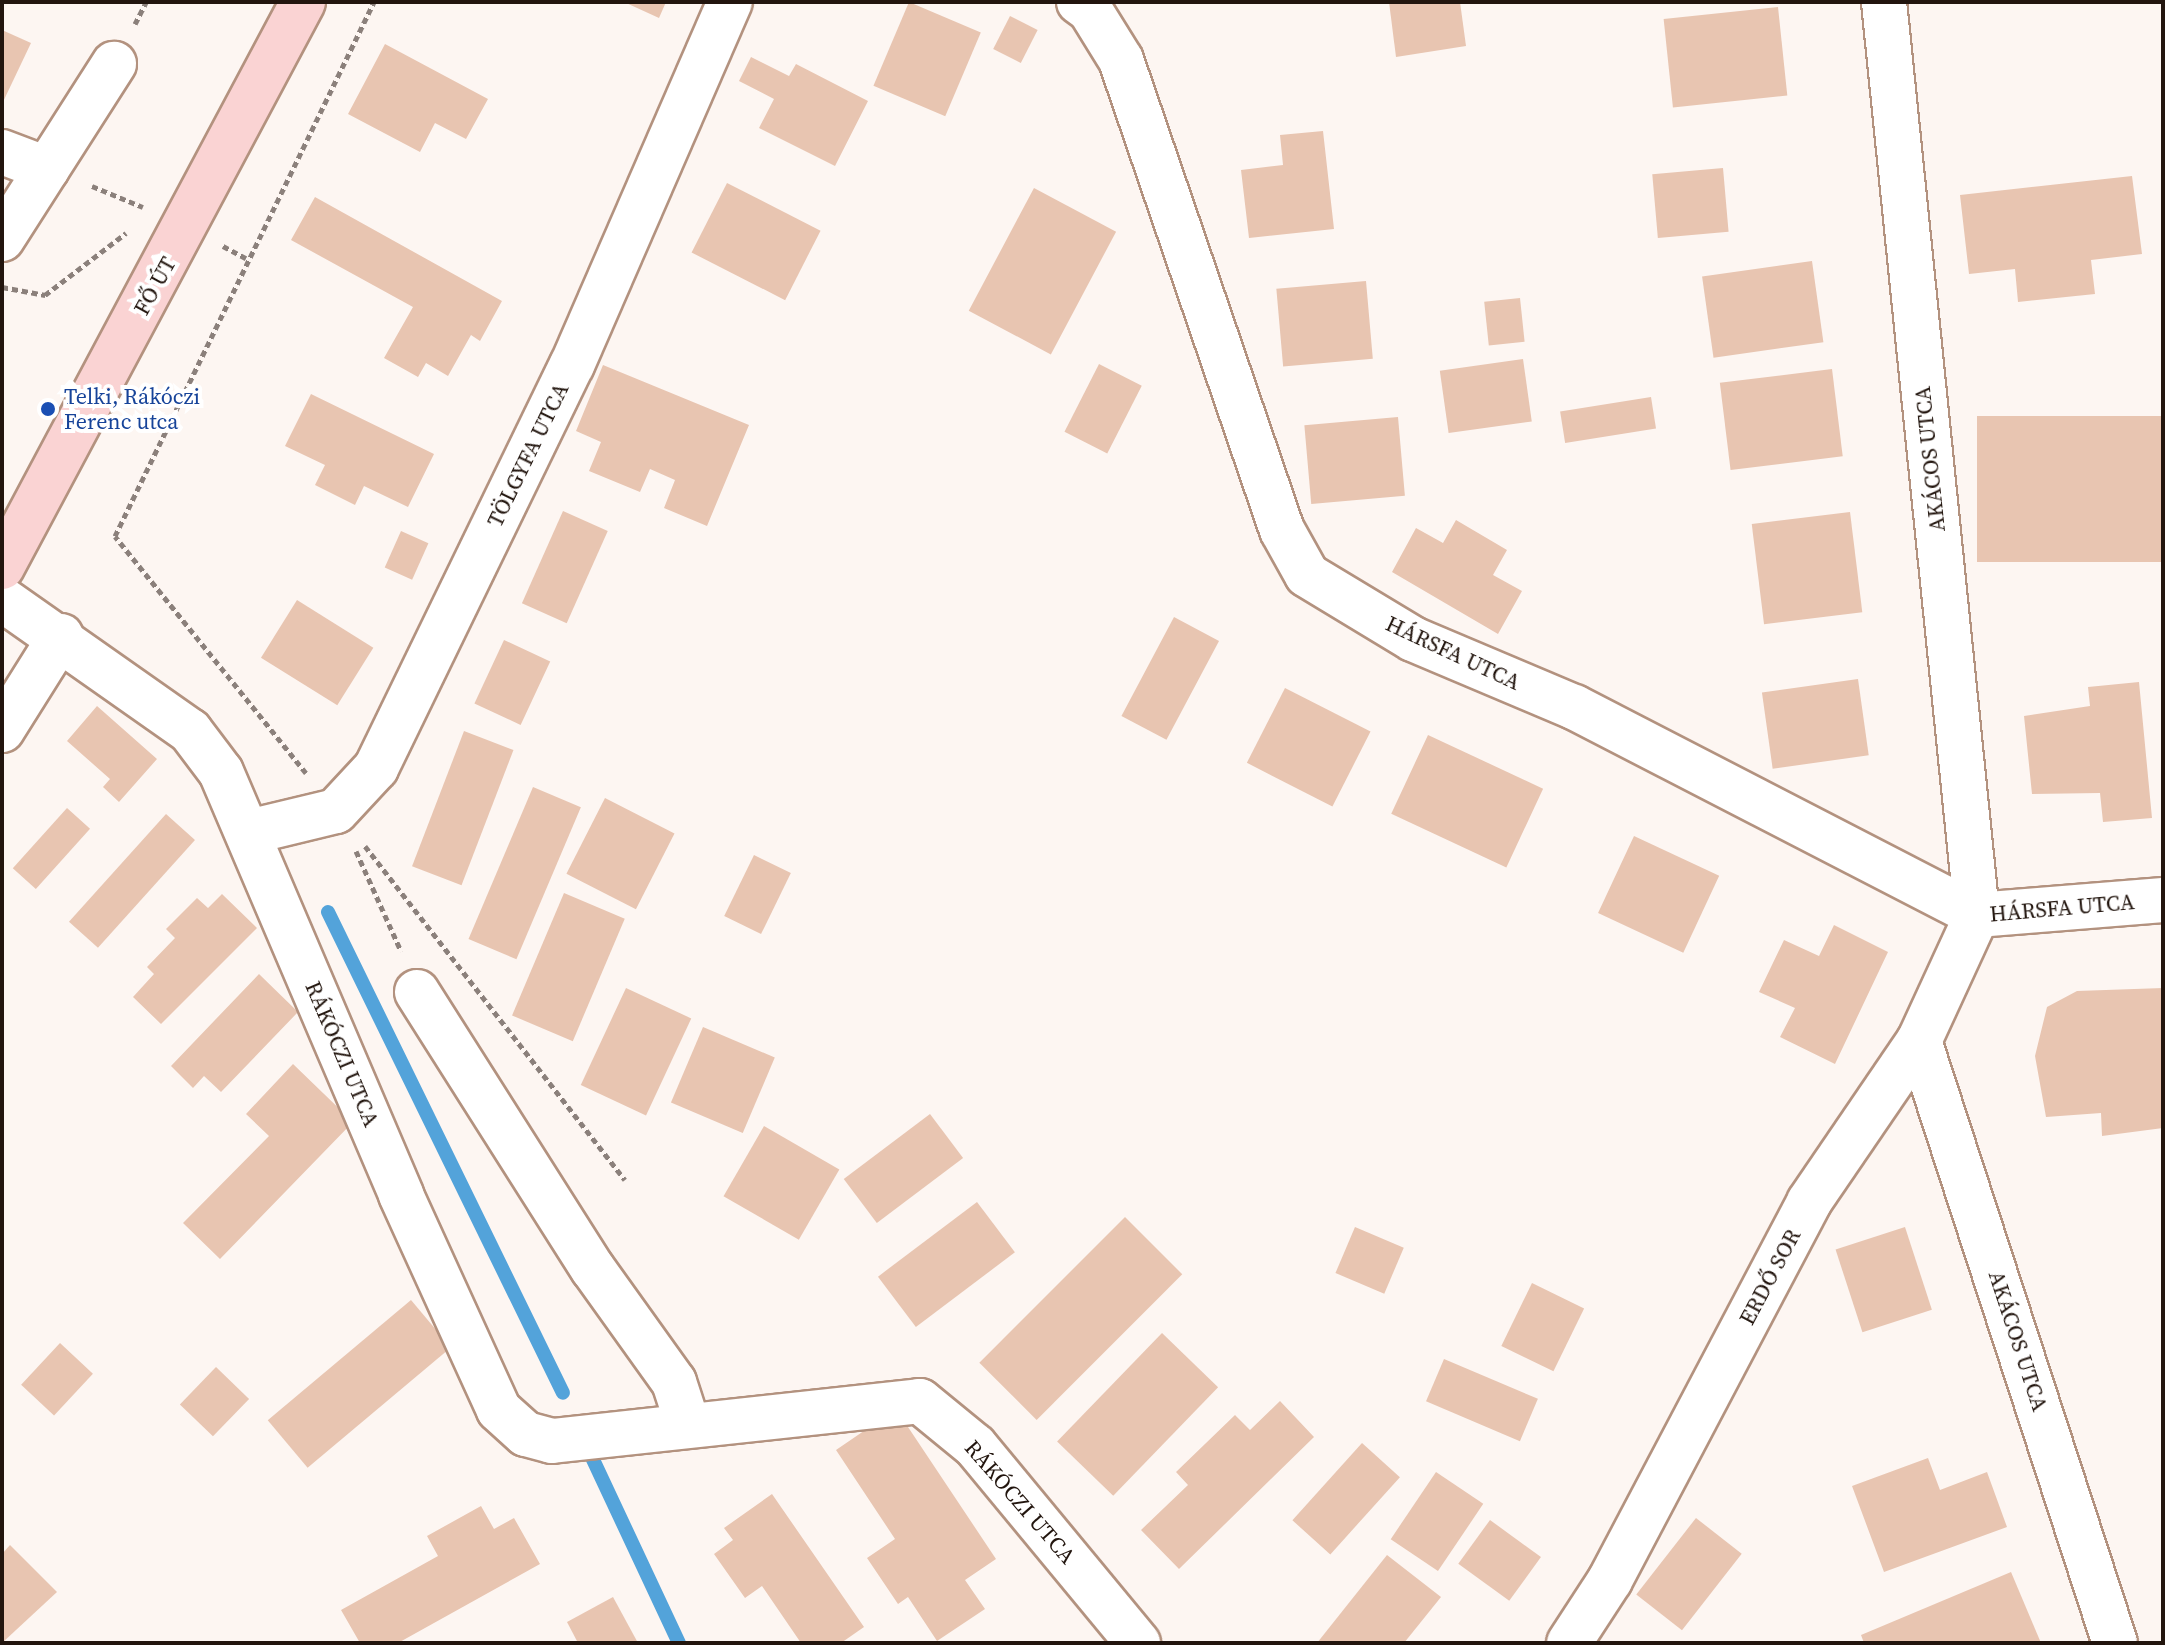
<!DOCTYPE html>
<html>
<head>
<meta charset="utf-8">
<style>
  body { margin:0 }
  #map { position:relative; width:2165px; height:1645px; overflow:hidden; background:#fdf6f2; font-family:"Source Serif 4",serif }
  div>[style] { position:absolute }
  .stream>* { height:14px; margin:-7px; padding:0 7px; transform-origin:7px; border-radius:7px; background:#53a3da }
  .building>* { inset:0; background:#e8c5b1; transform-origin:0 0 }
  .path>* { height:5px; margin-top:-2.5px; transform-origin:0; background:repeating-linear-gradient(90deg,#8b807b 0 6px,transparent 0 10px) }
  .roads { filter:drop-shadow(2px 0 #b3927f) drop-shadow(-2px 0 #b3927f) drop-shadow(0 2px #b3927f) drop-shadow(0 -2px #b3927f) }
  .minor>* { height:44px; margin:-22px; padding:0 22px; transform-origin:22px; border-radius:22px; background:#fff }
  .major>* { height:44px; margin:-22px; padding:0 22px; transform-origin:22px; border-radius:22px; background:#fad3d3 }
  .dots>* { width:22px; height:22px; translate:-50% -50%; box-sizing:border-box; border:4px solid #fff; border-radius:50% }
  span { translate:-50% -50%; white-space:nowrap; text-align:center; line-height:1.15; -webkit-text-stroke:8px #fff; paint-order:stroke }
  .street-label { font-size:22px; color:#22150e }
  .transit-label { font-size:22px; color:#164399 }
  .left { translate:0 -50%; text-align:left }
  .frame { position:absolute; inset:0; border:4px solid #22150e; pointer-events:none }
</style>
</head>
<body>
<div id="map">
  <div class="stream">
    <i style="left:328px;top:912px;width:535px;rotate:63.96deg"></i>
    <i style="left:589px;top:1451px;width:212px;rotate:64.9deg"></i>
  </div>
  <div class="building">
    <i style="clip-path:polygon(624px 2px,666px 2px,659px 18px)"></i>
    <i style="left:909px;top:2px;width:78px;height:91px;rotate:23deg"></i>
    <i style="clip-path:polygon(1389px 2px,1460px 2px,1466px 46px,1396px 57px)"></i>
    <i style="left:1778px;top:7px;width:89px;height:115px;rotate:84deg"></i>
    <i style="left:1010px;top:16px;width:31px;height:37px;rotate:27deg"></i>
    <i style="clip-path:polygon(2px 30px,31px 43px,2px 104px)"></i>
    <i style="clip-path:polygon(385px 44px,488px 99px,466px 139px,435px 123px,420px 152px,348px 114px)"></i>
    <i style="clip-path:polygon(751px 57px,789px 76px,796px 64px,868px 101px,835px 166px,759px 128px,774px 99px,739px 81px)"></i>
    <i style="clip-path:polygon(1323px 131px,1334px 229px,1249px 238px,1241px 170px,1283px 165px,1280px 135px)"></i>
    <i style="left:1723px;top:168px;width:64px;height:71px;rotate:85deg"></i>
    <i style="clip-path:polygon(2132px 176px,2142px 254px,2091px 260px,2095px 294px,2018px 302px,2015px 269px,1969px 274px,1960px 195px)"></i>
    <i style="left:727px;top:183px;width:105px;height:78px;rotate:27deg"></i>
    <i style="left:1034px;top:188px;width:93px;height:139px;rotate:28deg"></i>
    <i style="clip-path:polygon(315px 197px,502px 301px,480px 341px,471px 335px,448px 376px,426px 363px,418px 377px,384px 358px,413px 307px,291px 240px)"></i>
    <i style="left:1812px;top:261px;width:82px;height:111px;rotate:82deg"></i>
    <i style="left:1366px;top:281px;width:78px;height:90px;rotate:85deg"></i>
    <i style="left:1520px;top:298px;width:44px;height:36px;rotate:84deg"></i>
    <i style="left:1523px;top:359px;width:63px;height:84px;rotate:82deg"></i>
    <i style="left:1099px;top:364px;width:48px;height:76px;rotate:27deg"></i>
    <i style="clip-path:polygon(603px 365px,749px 425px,707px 526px,664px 508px,675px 480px,650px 469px,640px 492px,589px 471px,601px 442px,576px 431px)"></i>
    <i style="left:1832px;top:369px;width:88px;height:113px;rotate:83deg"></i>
    <i style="clip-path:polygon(311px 394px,434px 454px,408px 507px,364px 486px,355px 505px,315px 485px,325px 465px,285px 446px)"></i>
    <i style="left:1651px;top:397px;width:32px;height:92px;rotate:81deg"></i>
    <i style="left:2163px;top:416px;width:146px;height:186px;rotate:90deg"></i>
    <i style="left:1398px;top:417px;width:79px;height:94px;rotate:85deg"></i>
    <i style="left:563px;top:511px;width:49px;height:101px;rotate:24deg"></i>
    <i style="left:1850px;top:512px;width:101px;height:99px;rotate:83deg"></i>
    <i style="clip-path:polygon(1456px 520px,1507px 550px,1493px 575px,1522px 591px,1498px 634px,1392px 572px,1416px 528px,1443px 543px)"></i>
    <i style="left:401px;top:531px;width:30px;height:40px;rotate:24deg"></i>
    <i style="left:297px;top:600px;width:90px;height:68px;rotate:32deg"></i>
    <i style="left:1174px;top:617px;width:51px;height:112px;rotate:28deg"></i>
    <i style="left:504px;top:640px;width:51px;height:70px;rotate:25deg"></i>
    <i style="left:1858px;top:679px;width:77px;height:97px;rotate:82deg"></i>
    <i style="clip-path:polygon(2139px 682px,2152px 818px,2103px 822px,2100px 793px,2032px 794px,2024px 716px,2090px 706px,2088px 687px)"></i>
    <i style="left:1285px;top:688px;width:96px;height:84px;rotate:27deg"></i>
    <i style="clip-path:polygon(97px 706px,157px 759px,119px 802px,103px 787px,110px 779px,67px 741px)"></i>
    <i style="left:464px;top:731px;width:53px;height:145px;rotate:21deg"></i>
    <i style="left:1428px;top:735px;width:127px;height:87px;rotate:25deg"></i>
    <i style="left:533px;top:787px;width:52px;height:165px;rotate:23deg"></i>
    <i style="left:605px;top:798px;width:78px;height:85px;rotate:27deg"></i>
    <i style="left:67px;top:808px;width:31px;height:81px;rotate:42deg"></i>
    <i style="left:166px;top:814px;width:39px;height:145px;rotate:42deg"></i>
    <i style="left:1634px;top:836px;width:94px;height:85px;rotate:25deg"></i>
    <i style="left:754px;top:855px;width:41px;height:68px;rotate:26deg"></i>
    <i style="left:564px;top:893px;width:66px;height:133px;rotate:23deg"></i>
    <i style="clip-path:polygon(222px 894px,257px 928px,161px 1024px,133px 997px,154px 974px,147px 967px,175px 938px,166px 929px,197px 898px,208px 908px)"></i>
    <i style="clip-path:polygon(1834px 925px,1888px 952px,1835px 1064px,1780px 1037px,1795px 1008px,1759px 992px,1784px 940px,1819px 956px)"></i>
    <i style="clip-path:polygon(259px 974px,298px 1012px,221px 1092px,204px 1076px,193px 1088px,171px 1066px)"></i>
    <i style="left:626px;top:988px;width:72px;height:107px;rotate:25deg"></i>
    <i style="clip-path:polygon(2163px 988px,2163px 1128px,2102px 1136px,2101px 1113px,2046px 1117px,2035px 1056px,2047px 1007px,2077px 991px)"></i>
    <i style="left:703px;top:1027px;width:78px;height:82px;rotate:23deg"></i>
    <i style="clip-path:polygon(293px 1064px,353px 1122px,220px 1259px,183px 1223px,269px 1136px,246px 1114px)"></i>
    <i style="left:930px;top:1114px;width:55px;height:108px;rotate:53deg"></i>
    <i style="left:764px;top:1126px;width:87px;height:81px;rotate:30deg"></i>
    <i style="left:977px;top:1202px;width:63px;height:124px;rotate:53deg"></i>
    <i style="left:1125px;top:1217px;width:81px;height:206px;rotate:45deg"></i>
    <i style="left:1355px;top:1227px;width:53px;height:50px;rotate:23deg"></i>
    <i style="left:1905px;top:1227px;width:87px;height:73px;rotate:72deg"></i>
    <i style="left:1532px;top:1283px;width:58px;height:70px;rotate:26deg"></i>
    <i style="left:411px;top:1300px;width:62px;height:187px;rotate:50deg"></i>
    <i style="left:1162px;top:1333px;width:78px;height:151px;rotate:44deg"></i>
    <i style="left:60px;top:1343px;width:45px;height:57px;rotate:43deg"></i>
    <i style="left:1444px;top:1359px;width:102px;height:46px;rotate:23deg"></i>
    <i style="left:216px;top:1367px;width:46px;height:52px;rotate:44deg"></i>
    <i style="clip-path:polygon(1280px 1401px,1314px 1437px,1179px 1569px,1141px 1530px,1188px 1485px,1176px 1472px,1235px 1415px,1250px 1430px)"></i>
    <i style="clip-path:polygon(896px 1409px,996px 1559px,965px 1580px,985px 1609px,937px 1641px,908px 1597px,898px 1604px,867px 1558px,895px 1539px,836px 1450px)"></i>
    <i style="left:1362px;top:1443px;width:51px;height:104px;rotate:42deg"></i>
    <i style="clip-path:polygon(1928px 1458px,1940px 1490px,1987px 1472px,2007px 1527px,1884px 1572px,1852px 1486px)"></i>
    <i style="left:1436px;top:1472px;width:57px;height:81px;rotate:34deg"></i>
    <i style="clip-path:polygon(772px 1494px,864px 1627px,841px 1643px,801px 1643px,762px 1586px,745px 1598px,714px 1554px,733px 1540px,724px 1528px)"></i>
    <i style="clip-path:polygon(481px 1506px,494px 1529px,514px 1518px,540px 1564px,398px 1643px,360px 1643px,341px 1610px,438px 1556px,427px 1536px)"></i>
    <i style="left:1696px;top:1518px;width:58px;height:97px;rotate:38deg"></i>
    <i style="left:1490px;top:1520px;width:63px;height:54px;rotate:36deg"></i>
    <i style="clip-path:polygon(10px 1545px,57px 1592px,2px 1643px,2px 1554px)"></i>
    <i style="clip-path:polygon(1387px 1555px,1441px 1597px,1404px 1643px,1317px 1643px)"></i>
    <i style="clip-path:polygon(2011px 1572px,2041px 1643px,1864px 1643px,1861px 1635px)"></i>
    <i style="clip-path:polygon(613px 1597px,638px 1643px,578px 1643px,567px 1622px)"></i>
  </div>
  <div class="path">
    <i style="left:135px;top:24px;width:25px;rotate:-63deg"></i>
    <i style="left:92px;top:186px;width:55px;rotate:22.4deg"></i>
    <i style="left:223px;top:246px;width:26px;rotate:28deg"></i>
    <i style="left:2px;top:287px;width:44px;rotate:10.5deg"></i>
    <i style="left:45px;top:295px;width:102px;rotate:-37.4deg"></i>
    <i style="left:306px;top:773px;width:304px;rotate:-128.9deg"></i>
    <i style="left:115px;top:536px;width:593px;rotate:-64.13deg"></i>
    <i style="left:365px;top:846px;width:423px;rotate:52.1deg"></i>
    <i style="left:356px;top:851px;width:110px;rotate:65.8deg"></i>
  </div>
  <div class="roads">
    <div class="minor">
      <i style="left:1079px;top:2px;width:14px;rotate:36deg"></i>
      <i style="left:1090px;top:10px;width:59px;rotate:58.2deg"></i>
      <i style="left:1121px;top:60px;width:497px;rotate:71.1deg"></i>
      <i style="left:1282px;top:530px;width:51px;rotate:60.9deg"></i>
      <i style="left:1307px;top:575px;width:124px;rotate:31.1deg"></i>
      <i style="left:1413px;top:639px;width:175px;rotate:22.9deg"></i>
      <i style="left:1574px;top:707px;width:454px;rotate:27.3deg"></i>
      <i style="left:1977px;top:915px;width:187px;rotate:-4.6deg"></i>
      <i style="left:1884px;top:2px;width:918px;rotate:84.18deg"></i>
      <i style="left:2px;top:152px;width:48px;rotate:20.7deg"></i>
      <i style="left:2px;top:239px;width:208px;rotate:-57.4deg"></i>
      <i style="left:2px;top:599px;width:230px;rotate:35.1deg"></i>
      <i style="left:190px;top:731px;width:51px;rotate:52.9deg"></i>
      <i style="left:221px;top:772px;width:460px;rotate:66.9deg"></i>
      <i style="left:401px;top:1195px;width:236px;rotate:65.5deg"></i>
      <i style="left:499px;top:1410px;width:36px;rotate:42deg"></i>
      <i style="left:526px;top:1434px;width:27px;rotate:15deg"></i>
      <i style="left:552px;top:1441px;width:370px;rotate:-6.2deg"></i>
      <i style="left:920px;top:1401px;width:71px;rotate:39.3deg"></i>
      <i style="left:975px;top:1446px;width:256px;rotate:50.4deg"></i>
      <i style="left:2px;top:730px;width:111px;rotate:-57.9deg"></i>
      <i style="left:249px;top:832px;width:89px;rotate:-13.6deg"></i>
      <i style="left:336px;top:811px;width:59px;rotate:-47.1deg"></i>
      <i style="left:376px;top:768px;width:448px;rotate:-64.1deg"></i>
      <i style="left:572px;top:365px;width:396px;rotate:-66.5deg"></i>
      <i style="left:417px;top:992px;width:328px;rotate:57.6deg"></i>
      <i style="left:593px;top:1269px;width:139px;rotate:54.4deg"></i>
      <i style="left:674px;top:1382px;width:42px;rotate:72deg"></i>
      <i style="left:1919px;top:1041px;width:633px;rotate:71.97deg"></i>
      <i style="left:1569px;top:1643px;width:75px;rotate:-56.9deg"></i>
      <i style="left:1610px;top:1580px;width:427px;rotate:-62.2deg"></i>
      <i style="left:1809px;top:1202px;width:195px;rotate:-55.7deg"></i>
      <i style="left:1919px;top:1041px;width:139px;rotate:-65.3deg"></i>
    </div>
    <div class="major">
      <i style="left:2px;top:567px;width:640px;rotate:-61.95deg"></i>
    </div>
  </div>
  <div class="dots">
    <i style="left:48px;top:409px;background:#1a4fb4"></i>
  </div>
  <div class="street-label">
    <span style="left:155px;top:286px;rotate:-61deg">FŐ ÚT</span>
    <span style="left:528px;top:455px;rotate:-64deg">TÖLGYFA UTCA</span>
    <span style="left:1930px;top:459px;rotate:-96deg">AKÁCOS UTCA</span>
    <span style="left:1453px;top:653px;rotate:25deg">HÁRSFA UTCA</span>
    <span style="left:2062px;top:908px;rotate:-5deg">HÁRSFA UTCA</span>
    <span style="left:342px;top:1054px;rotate:67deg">RÁKÓCZI UTCA</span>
    <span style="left:1770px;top:1277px;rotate:-62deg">ERDŐ SOR</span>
    <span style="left:2018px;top:1341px;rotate:72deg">AKÁCOS UTCA</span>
    <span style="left:1020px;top:1502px;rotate:49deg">RÁKÓCZI UTCA</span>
  </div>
  <div class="transit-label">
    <span class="left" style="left:64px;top:409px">Telki, Rákóczi<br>Ferenc utca</span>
  </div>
  <div class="frame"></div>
</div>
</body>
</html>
